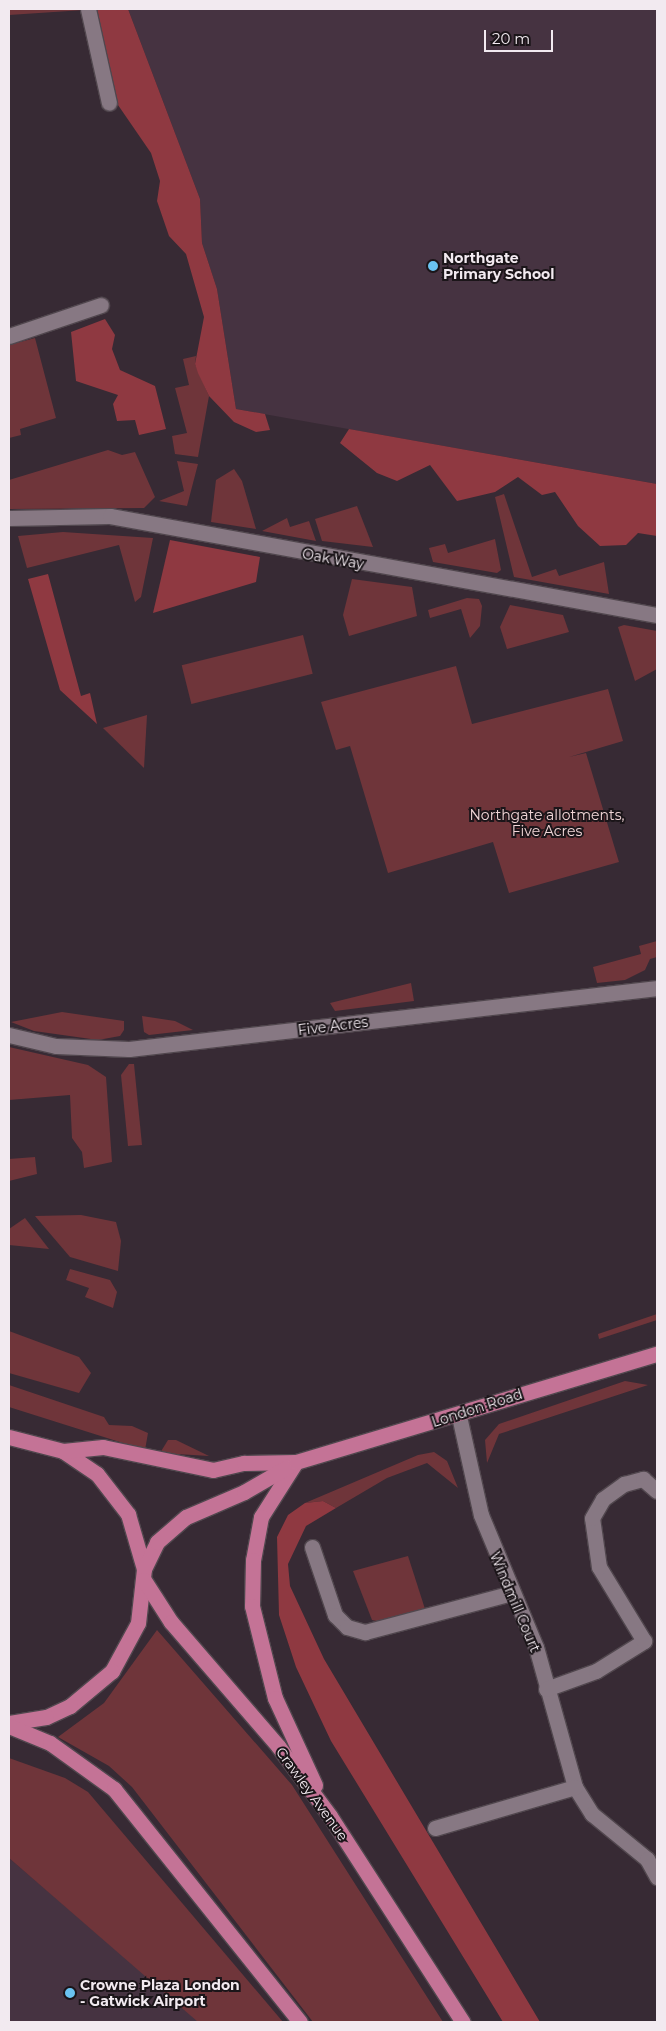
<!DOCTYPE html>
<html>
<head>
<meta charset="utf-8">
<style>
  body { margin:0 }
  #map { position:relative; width:666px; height:2031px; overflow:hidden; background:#372a34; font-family:Montserrat,sans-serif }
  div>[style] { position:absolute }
  .built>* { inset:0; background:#463341 }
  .green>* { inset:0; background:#6f353a; transform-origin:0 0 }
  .forest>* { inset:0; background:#8f3941 }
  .roads { filter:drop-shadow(1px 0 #51474e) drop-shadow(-1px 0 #51474e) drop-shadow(0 1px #51474e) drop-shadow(0 -1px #51474e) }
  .minor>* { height:15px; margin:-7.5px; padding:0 7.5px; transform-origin:7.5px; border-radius:7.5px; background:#877883 }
  .primary>* { height:15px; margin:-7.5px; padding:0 7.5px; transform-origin:7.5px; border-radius:7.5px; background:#c47396 }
  .dots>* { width:14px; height:14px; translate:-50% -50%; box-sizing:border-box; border:2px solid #1b1519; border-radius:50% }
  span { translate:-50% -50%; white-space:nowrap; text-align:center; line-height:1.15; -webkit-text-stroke:4px #1b1519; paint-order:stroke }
  .poi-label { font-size:14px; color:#f2eaf0; font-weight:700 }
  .left { translate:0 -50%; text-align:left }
  .street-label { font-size:14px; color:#f2eaf0 }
  .park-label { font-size:14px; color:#f2d7d8 }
  .frame { position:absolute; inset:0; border:10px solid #f2eaf0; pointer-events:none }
  .scale { position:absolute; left:484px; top:30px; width:69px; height:22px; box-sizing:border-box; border:2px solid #f2eaf0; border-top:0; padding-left:6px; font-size:15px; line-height:18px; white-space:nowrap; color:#f2eaf0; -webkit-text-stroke:4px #1b1519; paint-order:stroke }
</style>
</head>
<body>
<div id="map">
  <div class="built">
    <i style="clip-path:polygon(128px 9px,657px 9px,657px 484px,236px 409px,217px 289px,202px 243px,200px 199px)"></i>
    <i style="clip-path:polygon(9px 1858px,200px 2022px,9px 2022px)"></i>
  </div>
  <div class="green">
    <i style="clip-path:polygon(9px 9px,84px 9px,84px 10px,9px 15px)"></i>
    <i style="clip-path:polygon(35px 338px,56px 418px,20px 429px,21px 435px,9px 438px,9px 345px)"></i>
    <i style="clip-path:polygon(196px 356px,195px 364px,209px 396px,198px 457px,175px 454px,172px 436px,187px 433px,175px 388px,189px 385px,183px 359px)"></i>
    <i style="clip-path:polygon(108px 450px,122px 455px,135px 452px,155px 497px,144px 508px,9px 509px,9px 480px)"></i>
    <i style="clip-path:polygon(177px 461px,198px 464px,187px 506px,159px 501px,184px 491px)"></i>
    <i style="clip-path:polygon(234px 469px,242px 481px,256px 529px,211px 522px,216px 480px)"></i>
    <i style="clip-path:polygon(504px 494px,532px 577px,556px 569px,559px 576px,604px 562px,609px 594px,514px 577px,495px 497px)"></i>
    <i style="clip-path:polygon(357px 506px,373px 547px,322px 541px,315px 519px)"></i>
    <i style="clip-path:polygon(287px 518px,290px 527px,309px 521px,316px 541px,262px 531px)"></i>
    <i style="clip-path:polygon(63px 532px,153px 538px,141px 597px,135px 602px,119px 545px,27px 568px,18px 536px)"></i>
    <i style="clip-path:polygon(495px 539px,501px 570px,497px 573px,433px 562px,429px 548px,445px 544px,448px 553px)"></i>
    <i style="clip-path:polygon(352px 579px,412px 587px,417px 616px,349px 636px,343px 615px)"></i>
    <i style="clip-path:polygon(467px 598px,479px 599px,482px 606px,480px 626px,470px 638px,461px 609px,430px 618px,428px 610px)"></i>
    <i style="clip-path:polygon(510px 605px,563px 615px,569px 632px,507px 649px,500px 627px)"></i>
    <i style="clip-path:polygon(624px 625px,657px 631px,657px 669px,635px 681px,618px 627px)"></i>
    <i style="left:303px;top:635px;width:40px;height:125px;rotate:76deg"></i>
    <i style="clip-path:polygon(456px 666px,472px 724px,608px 689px,623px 741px,569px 757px,586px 753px,619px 862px,509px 893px,493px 842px,388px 873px,350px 746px,336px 750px,321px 702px)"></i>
    <i style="clip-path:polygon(147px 715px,144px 768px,103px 728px)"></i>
    <i style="clip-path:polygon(657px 941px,657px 957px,650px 959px,645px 970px,625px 980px,597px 983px,593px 967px,641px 954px,639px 946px)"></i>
    <i style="clip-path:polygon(411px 983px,414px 1001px,335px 1011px,330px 1003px)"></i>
    <i style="clip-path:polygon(62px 1012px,124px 1021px,124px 1030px,120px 1036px,98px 1040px,34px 1031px,11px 1022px)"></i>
    <i style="clip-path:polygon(142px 1016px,175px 1021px,193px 1030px,149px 1035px,144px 1032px)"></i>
    <i style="clip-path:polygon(9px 1047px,88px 1065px,106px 1077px,112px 1162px,84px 1168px,82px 1152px,72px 1138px,70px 1095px,9px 1100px)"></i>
    <i style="clip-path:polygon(129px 1064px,134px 1064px,142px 1145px,128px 1146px,121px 1075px)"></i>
    <i style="clip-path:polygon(35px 1157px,37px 1174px,9px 1181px,9px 1159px)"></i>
    <i style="clip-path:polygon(81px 1215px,116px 1222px,121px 1241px,118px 1271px,70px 1257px,35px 1216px)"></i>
    <i style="clip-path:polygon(25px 1218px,49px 1249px,9px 1245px,9px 1229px)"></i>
    <i style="clip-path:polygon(70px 1269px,110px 1280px,117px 1292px,113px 1308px,85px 1297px,89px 1288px,66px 1280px)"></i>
    <i style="clip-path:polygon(657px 1314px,657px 1320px,599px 1339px,598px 1334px)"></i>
    <i style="clip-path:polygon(9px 1331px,79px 1357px,91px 1373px,79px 1393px,9px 1373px)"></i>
    <i style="clip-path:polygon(625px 1381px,648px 1385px,499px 1434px,487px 1463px,485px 1440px,499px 1424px)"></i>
    <i style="clip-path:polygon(9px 1385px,104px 1417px,109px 1425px,132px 1426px,148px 1433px,145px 1450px,9px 1407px)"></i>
    <i style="clip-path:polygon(168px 1440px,176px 1440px,209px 1456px,160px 1453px)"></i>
    <i style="clip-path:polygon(434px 1452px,447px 1461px,458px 1488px,427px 1463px,387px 1478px,336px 1508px,323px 1501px,305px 1503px,418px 1455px)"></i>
    <i style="clip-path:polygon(408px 1556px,425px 1609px,381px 1622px,372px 1620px,353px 1571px)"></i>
    <i style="clip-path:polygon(157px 1630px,292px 1785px,443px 2022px,313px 2022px,132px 1787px,109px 1766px,58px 1737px,104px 1703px)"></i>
    <i style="clip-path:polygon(9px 1758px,65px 1778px,88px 1792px,283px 2022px,198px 2022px,9px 1858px)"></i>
  </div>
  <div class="forest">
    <i style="clip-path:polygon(94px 9px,128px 9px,200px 199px,202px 243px,217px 289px,236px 409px,265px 414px,270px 430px,256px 432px,234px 422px,209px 396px,198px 373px,195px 364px,204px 317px,186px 254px,169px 236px,157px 201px,160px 181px,151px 153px,118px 105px)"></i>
    <i style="clip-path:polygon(105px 319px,115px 335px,112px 349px,120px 370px,155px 386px,166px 429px,139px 435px,135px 420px,117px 421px,113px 404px,118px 395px,76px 381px,71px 332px)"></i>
    <i style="clip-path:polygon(349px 429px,657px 484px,657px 536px,638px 533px,626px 545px,600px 546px,578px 526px,555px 492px,542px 495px,518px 477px,495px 492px,457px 501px,430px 465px,397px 481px,377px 473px,340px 443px)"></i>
    <i style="clip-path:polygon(170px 540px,260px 557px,256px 582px,153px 613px)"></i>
    <i style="clip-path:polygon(48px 574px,81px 696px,90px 693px,97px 724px,60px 690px,28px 579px)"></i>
    <i style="clip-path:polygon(323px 1501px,336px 1508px,306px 1526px,288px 1564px,290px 1586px,324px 1659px,540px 2022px,503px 2022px,331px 1741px,296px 1667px,279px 1615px,277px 1537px,288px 1515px,305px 1503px)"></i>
  </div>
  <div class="roads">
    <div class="minor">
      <i style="left:88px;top:9px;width:96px;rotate:77.4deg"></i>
      <i style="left:9px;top:336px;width:97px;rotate:-18.6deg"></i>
      <i style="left:9px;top:518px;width:101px;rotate:-1.1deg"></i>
      <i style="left:110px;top:516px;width:556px;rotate:10.26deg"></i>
      <i style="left:9px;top:1035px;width:48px;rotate:13.2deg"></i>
      <i style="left:56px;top:1046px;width:73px;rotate:2.4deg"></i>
      <i style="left:129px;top:1049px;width:532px;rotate:-6.59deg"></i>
      <i style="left:459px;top:1416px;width:101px;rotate:77.5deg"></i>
      <i style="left:481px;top:1515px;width:143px;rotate:67.4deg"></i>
      <i style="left:536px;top:1647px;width:145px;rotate:74.4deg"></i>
      <i style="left:575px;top:1787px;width:32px;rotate:58deg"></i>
      <i style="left:592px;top:1814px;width:71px;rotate:39.3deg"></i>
      <i style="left:647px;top:1859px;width:21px;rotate:61deg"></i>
      <i style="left:312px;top:1547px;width:72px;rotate:71.3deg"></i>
      <i style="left:335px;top:1615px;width:17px;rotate:45deg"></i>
      <i style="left:347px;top:1627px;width:19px;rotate:16deg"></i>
      <i style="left:365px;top:1632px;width:152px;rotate:-14.9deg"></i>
      <i style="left:546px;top:1689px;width:53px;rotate:-19.8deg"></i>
      <i style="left:596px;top:1671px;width:57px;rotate:-32deg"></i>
      <i style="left:644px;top:1641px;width:87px;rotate:-121.3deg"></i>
      <i style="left:599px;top:1567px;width:49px;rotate:-98.1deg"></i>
      <i style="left:592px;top:1518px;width:22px;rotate:-60deg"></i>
      <i style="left:603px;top:1499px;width:26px;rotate:-36deg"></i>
      <i style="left:624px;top:1484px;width:20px;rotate:-15deg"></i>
      <i style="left:643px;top:1479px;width:18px;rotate:41deg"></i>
      <i style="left:435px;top:1828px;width:146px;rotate:-16.3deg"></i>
    </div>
    <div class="primary">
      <i style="left:9px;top:1437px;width:56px;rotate:14.5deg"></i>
      <i style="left:63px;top:1451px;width:41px;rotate:34.1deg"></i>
      <i style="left:97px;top:1474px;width:51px;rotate:52.2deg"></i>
      <i style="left:128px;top:1514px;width:57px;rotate:73.8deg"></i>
      <i style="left:144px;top:1569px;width:54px;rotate:96.3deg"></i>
      <i style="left:138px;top:1623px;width:55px;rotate:118.4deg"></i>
      <i style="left:112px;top:1671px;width:55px;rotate:140.2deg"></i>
      <i style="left:70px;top:1706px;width:26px;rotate:155deg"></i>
      <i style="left:46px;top:1717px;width:37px;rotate:171deg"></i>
      <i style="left:63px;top:1451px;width:40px;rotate:-5.7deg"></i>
      <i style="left:103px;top:1447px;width:112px;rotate:11.8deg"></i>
      <i style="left:213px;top:1470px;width:32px;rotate:-13deg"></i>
      <i style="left:244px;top:1463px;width:51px;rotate:-1.1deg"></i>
      <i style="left:294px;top:1465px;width:62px;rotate:122.4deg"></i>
      <i style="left:261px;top:1517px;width:44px;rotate:100.5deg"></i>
      <i style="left:253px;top:1560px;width:46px;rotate:91.2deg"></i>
      <i style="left:252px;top:1606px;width:95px;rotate:76deg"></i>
      <i style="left:275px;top:1698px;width:96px;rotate:65.3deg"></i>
      <i style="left:144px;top:1569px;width:30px;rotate:-64deg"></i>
      <i style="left:157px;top:1542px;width:38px;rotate:-41deg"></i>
      <i style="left:186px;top:1517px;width:63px;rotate:-23.3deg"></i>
      <i style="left:244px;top:1492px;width:60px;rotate:-30deg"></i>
      <i style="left:296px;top:1462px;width:377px;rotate:-16.7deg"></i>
      <i style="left:144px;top:1580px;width:50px;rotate:57.3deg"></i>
      <i style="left:171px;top:1622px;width:164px;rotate:49.2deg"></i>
      <i style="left:278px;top:1746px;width:87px;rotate:53.4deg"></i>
      <i style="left:330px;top:1816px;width:245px;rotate:57.2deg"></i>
      <i style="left:9px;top:1726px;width:44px;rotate:22.5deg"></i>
      <i style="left:50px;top:1743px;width:79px;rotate:35.7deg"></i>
      <i style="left:114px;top:1789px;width:298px;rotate:51.4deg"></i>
    </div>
  </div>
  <div class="dots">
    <i style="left:433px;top:266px;background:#6ac3f1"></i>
    <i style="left:70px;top:1993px;background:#6ac3f1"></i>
  </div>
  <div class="poi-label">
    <span class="left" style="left:443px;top:266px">Northgate<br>Primary School</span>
    <span class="left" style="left:80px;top:1993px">Crowne Plaza London<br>- Gatwick Airport</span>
  </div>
  <div class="street-label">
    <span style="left:333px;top:559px;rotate:10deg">Oak Way</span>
    <span style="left:333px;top:1026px;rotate:-7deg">Five Acres</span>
    <span style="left:477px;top:1408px;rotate:-18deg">London Road</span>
    <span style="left:515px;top:1602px;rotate:67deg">Windmill Court</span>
    <span style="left:312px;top:1794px;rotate:54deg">Crawley Avenue</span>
  </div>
  <div class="park-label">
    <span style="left:547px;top:823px">Northgate allotments,<br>Five Acres</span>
  </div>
  <div class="frame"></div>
  <div class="scale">20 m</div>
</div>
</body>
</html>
